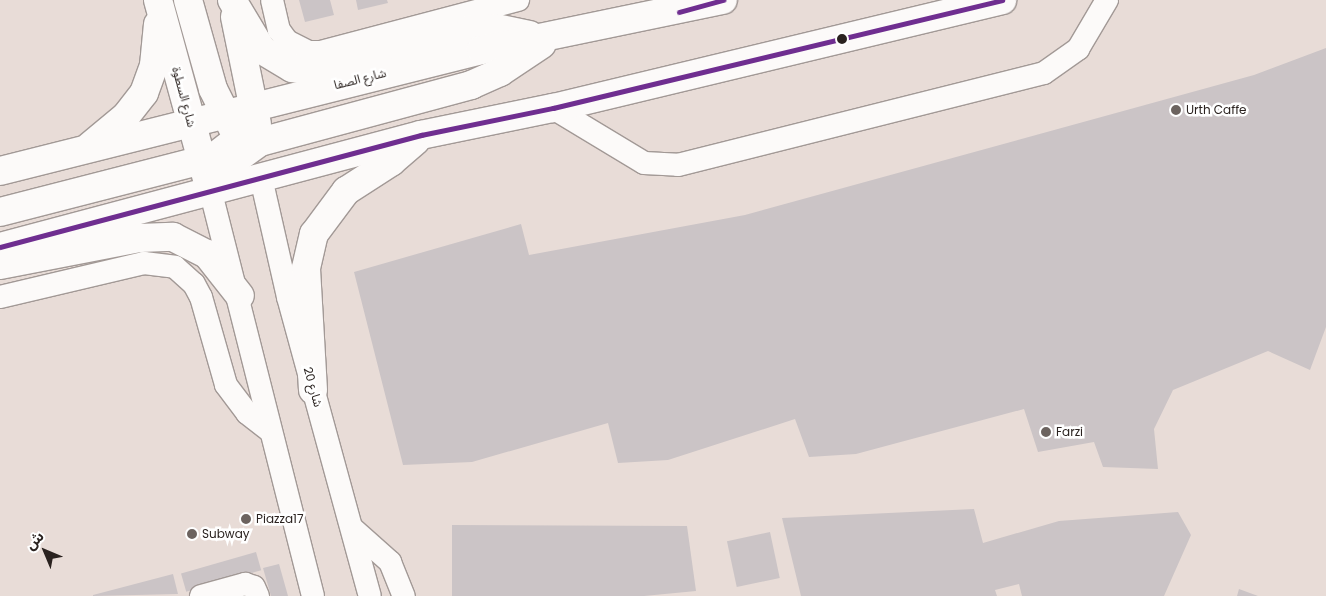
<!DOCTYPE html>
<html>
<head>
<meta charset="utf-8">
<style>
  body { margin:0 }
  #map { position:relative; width:1326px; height:596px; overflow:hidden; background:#e8dcd7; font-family:Poppins,"Noto Sans Arabic",sans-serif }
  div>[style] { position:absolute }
  .building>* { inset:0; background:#cbc4c6; transform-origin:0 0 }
  .roads { filter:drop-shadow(1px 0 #a29996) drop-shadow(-1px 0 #a29996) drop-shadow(0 1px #a29996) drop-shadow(0 -1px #a29996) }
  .minor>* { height:22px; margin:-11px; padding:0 11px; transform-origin:11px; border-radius:11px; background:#fcfaf9 }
  .major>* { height:28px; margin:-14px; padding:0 14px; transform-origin:14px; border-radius:14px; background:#fcfaf9 }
  .bus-1>* { height:5px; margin:-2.5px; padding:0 2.5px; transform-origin:2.5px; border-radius:2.5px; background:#6f2e90 }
  .dots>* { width:14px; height:14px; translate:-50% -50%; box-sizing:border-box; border:2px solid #fff; border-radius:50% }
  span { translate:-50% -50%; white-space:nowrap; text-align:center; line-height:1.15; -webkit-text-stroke:5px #fff; paint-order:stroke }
  .street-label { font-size:12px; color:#2a221f }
  .poi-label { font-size:12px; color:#2a221f }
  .left { translate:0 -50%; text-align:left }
  .north { position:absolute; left:20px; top:526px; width:50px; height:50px; -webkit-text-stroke:4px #fff; paint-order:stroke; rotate:315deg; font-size:14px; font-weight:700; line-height:20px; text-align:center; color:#2a221f }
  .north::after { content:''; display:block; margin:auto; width:18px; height:22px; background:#2a221f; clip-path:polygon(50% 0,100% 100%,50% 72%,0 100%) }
</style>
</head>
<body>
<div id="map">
  <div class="building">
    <i style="clip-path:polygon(299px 0,330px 0,334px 15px,305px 22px)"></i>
    <i style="clip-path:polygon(356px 0,387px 0,388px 3px,358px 10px)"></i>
    <i style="clip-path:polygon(1326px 48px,1326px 327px,1310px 370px,1268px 351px,1173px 390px,1154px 429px,1158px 469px,1103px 467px,1094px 442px,1038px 452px,1024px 409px,856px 454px,809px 457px,795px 419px,668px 460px,618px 463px,608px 423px,472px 462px,403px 465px,354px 272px,521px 224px,529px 255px,745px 215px,1254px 75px)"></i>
    <i style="clip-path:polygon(974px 509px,983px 543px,1059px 521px,1178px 512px,1191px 535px,1164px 596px,1022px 596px,1019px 584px,995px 590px,997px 596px,801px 596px,782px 518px)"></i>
    <i style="clip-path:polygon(452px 525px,687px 526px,696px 591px,644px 596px,452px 596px)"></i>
    <i style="left:770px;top:532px;width:47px;height:44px;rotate:78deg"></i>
    <i style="left:256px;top:552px;width:19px;height:78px;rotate:74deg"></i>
    <i style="clip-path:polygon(279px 564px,288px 596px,271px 596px,263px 568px)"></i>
    <i style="clip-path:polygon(173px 574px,178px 594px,93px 596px,93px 595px)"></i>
    <i style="clip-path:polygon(1239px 589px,1258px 596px,1237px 596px)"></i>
  </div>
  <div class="roads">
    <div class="minor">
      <i style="left:272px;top:0;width:31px;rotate:77deg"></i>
      <i style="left:279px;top:30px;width:14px;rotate:54deg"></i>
      <i style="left:287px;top:41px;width:25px;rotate:27deg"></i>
      <i style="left:309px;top:52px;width:12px"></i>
      <i style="left:321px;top:52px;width:204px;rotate:-14.8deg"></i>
      <i style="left:553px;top:108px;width:106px;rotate:31.1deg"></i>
      <i style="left:644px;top:163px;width:34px;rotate:3deg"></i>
      <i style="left:678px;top:165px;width:377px;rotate:-14.1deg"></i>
      <i style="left:1044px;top:73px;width:42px;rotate:-35.2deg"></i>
      <i style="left:1078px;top:49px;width:57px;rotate:-59.4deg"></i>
      <i style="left:261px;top:178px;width:122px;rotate:77.2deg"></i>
      <i style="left:288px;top:297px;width:310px;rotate:74.7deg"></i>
      <i style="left:211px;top:193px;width:416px;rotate:75.8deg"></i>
      <i style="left:0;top:297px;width:148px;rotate:-13.3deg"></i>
      <i style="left:144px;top:263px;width:31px;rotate:7deg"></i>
      <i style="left:175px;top:267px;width:25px;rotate:42deg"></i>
      <i style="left:194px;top:284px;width:15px;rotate:62deg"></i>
      <i style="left:201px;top:297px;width:91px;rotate:74.1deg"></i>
      <i style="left:226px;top:385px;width:35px;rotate:53deg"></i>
      <i style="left:247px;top:413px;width:29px;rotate:38deg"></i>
      <i style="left:353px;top:529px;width:50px;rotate:41.7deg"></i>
      <i style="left:390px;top:562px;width:37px;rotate:68deg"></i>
      <i style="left:201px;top:596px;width:46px;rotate:-15.3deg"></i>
      <i style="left:245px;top:584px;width:9px;rotate:18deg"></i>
      <i style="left:254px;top:587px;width:10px;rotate:66deg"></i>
    </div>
    <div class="major">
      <i style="left:158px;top:0;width:186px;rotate:74.7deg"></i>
      <i style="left:188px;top:0;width:92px;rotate:74.3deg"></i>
      <i style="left:213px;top:89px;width:45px;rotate:63.4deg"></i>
      <i style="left:232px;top:0;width:58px;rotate:59deg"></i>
      <i style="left:262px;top:50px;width:35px;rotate:31deg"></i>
      <i style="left:292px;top:68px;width:16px;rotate:7deg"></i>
      <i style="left:308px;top:70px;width:166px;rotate:-14deg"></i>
      <i style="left:469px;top:30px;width:27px;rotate:-4deg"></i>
      <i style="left:496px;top:28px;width:34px;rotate:12deg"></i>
      <i style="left:235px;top:17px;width:109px;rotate:78.4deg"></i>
      <i style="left:90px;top:146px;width:47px;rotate:-39.8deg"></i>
      <i style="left:126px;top:116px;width:29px;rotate:-52deg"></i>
      <i style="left:144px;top:93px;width:30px;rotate:-70deg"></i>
      <i style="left:154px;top:65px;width:41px;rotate:-84.4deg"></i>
      <i style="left:0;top:171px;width:496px;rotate:-14.1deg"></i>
      <i style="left:481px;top:50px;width:247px;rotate:-11.7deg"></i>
      <i style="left:211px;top:193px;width:28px;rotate:-63deg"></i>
      <i style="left:224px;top:168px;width:44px;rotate:-35.8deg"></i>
      <i style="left:260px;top:142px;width:219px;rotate:-15.1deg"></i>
      <i style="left:471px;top:85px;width:32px;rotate:-24deg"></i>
      <i style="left:500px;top:72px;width:50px;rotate:-33.7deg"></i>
      <i style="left:0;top:212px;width:221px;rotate:-14.4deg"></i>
      <i style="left:214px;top:157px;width:31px;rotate:-38deg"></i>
      <i style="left:238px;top:138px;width:35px;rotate:-65deg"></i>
      <i style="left:0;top:247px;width:436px;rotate:-14.9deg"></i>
      <i style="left:421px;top:135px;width:135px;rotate:-11.6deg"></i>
      <i style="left:553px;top:108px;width:462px;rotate:-13.5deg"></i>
      <i style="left:0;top:265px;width:142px;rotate:-11deg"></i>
      <i style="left:139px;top:238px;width:34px;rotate:-2deg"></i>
      <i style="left:173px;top:237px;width:38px;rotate:27deg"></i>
      <i style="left:207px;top:254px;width:53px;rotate:51.8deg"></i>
      <i style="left:313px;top:390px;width:122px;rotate:-93.3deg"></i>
      <i style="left:306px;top:268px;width:35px;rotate:-77deg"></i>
      <i style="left:314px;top:234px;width:54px;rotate:-53.3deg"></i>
      <i style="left:346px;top:191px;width:54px;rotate:-32.8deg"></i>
      <i style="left:391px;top:162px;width:33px;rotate:-41deg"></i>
    </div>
  </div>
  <div class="bus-1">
    <i style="left:679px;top:12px;width:46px;rotate:-15.3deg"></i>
    <i style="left:0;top:247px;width:436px;rotate:-14.9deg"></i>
    <i style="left:421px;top:135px;width:135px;rotate:-11.6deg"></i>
    <i style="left:553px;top:108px;width:462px;rotate:-13.5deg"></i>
  </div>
  <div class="dots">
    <i style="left:842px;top:39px;background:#2a221f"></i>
    <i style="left:1176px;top:110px;background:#6c635f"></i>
    <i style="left:1046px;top:432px;background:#6c635f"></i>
    <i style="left:246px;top:519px;background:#6c635f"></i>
    <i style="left:192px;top:534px;background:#6c635f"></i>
  </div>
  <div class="street-label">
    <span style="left:360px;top:79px;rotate:-14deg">شارع الصفا</span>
    <span style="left:184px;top:97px;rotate:75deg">شارع السطوة</span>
    <span style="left:313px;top:387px;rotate:74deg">شارع 20</span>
  </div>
  <div class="poi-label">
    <span class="left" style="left:1186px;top:110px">Urth Caffe</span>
    <span class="left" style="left:1056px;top:432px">Farzi</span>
    <span class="left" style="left:256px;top:519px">Piazza17</span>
    <span class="left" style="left:202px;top:534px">Subway</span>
  </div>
  <div class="north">ش</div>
</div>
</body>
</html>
